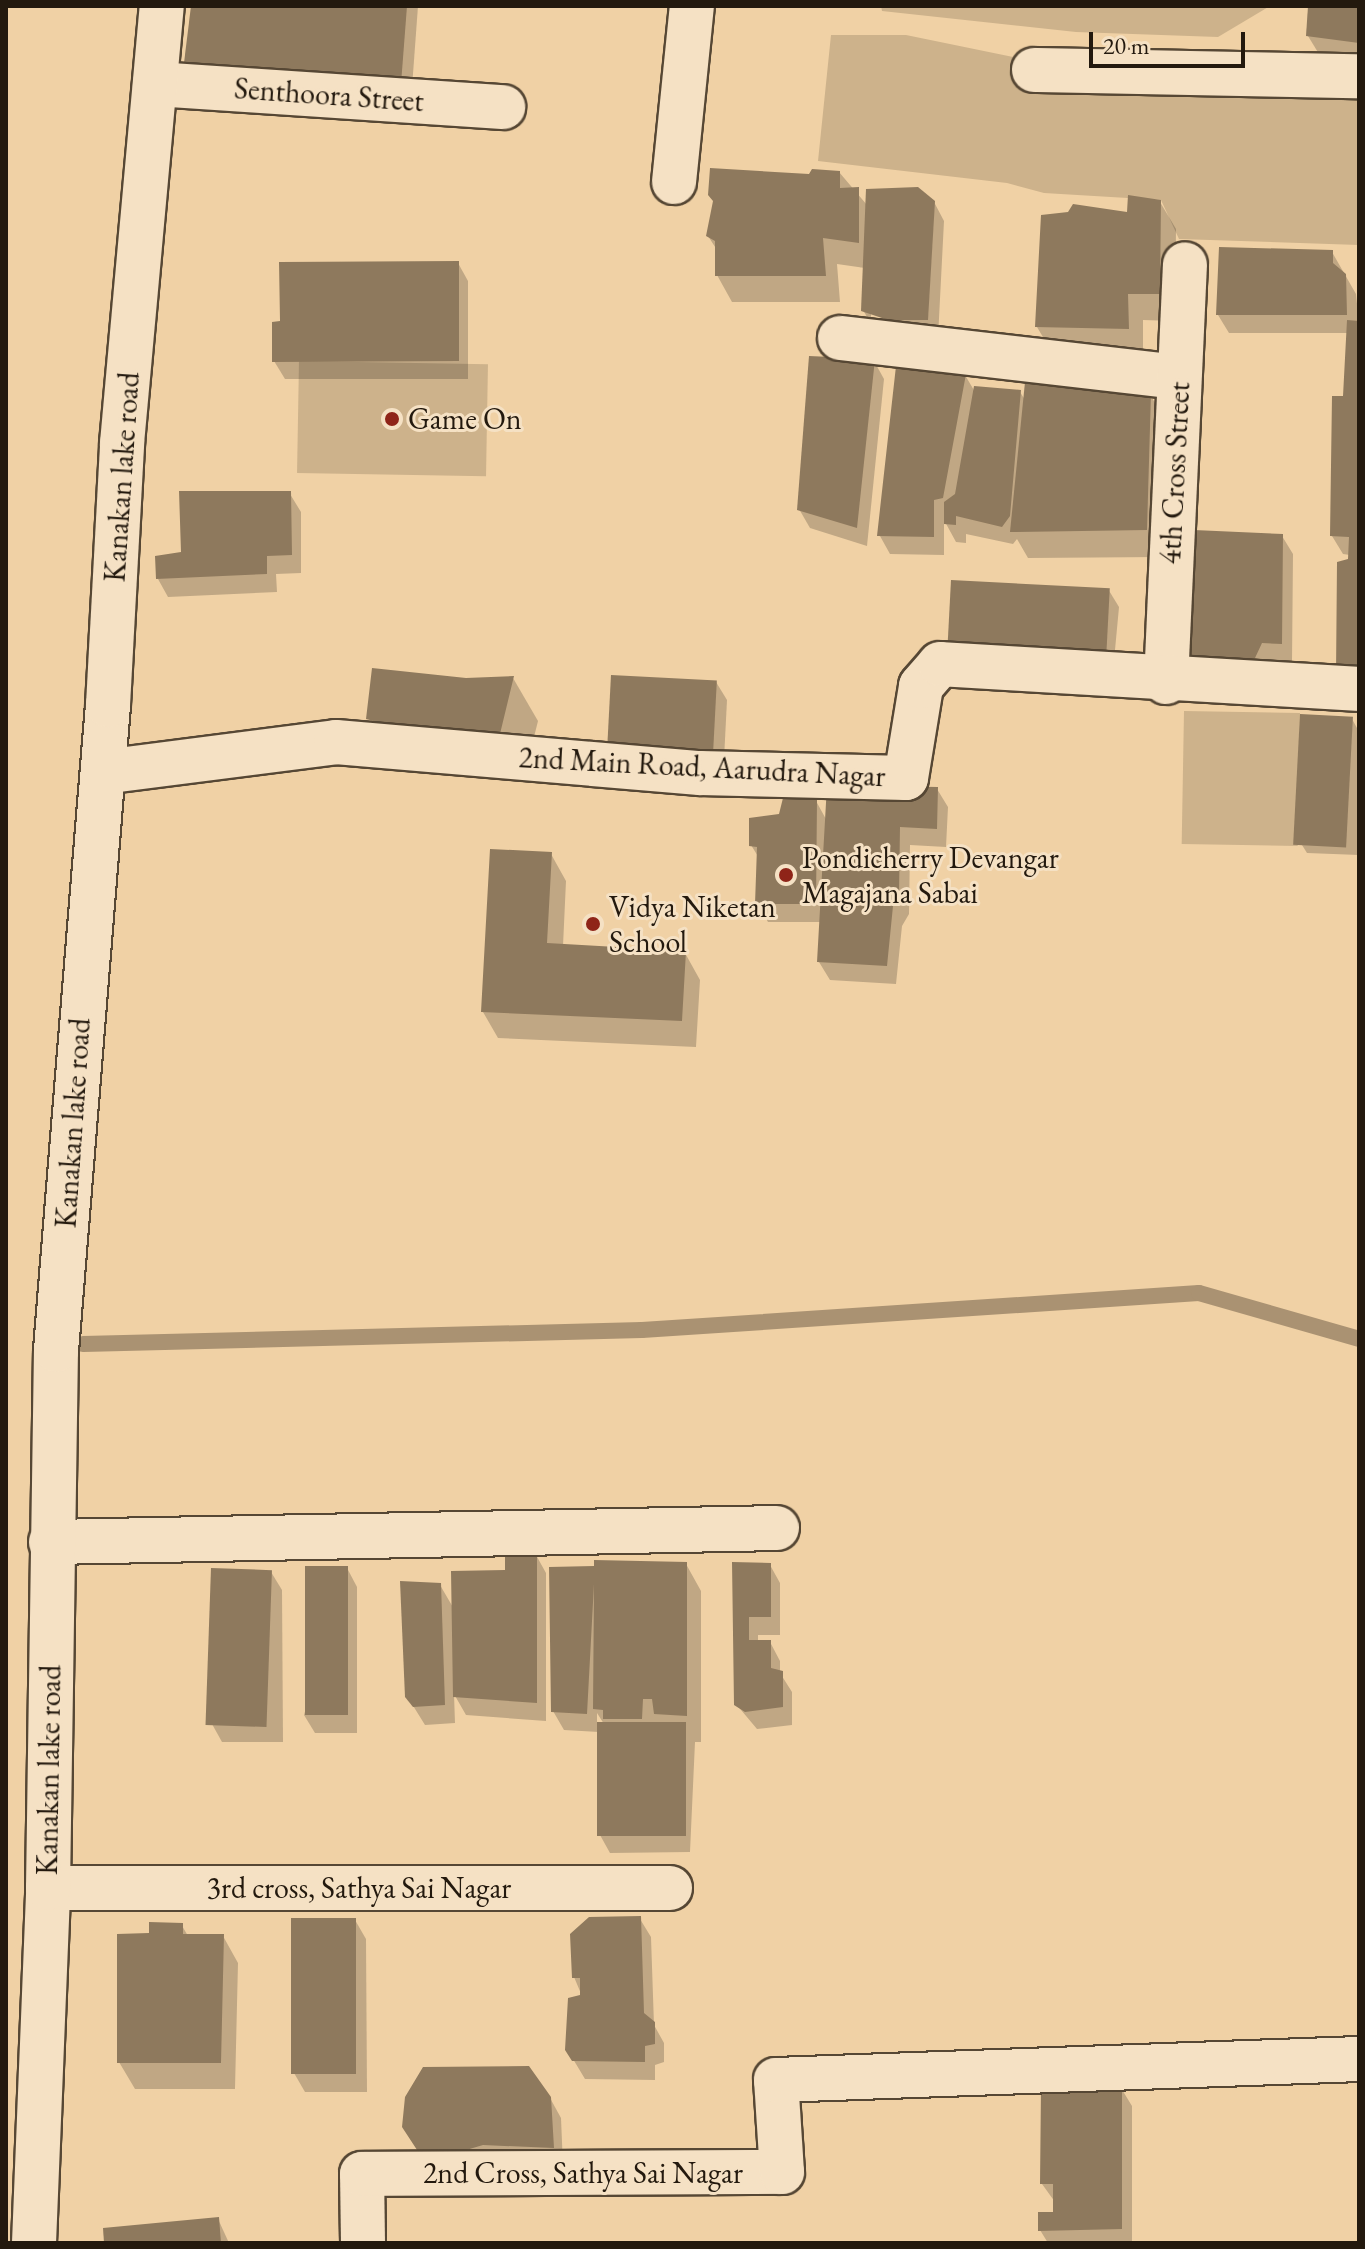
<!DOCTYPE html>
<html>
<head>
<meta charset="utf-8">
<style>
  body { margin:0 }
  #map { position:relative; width:1365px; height:2249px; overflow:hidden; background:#f0d1a5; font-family:"EB Garamond",serif }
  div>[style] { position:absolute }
  .green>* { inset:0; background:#cdb28b; transform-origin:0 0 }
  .shadow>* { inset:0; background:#0003 }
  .stream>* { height:16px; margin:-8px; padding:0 8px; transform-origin:8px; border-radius:8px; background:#aa9272 }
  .building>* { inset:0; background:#8e795d; transform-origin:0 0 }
  .roads { filter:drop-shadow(2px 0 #564734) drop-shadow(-2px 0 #564734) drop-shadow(0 2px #564734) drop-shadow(0 -2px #564734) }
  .minor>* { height:44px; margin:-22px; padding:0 22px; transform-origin:22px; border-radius:22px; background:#f5e1c4 }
  .dots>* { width:22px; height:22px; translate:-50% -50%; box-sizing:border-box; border:4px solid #f5e1c4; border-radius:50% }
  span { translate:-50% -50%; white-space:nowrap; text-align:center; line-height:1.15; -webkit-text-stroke:6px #f5e1c4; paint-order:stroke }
  .street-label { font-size:30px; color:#23190e }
  .poi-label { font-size:30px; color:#23190e }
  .left { translate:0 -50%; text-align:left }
  .frame { position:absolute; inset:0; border:8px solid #23190e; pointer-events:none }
  .scale { position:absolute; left:1089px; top:32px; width:156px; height:36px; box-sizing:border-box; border:4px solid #23190e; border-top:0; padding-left:10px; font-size:24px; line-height:28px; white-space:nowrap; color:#23190e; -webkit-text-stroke:6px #f5e1c4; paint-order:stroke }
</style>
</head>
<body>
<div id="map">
  <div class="green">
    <i style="clip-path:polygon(881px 6px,1270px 6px,1218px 37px,1076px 32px,882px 11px)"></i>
    <i style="clip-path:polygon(831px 35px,906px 35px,1023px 59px,1359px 88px,1359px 245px,1179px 239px,1161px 200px,1044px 193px,1007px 183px,818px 161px)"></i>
    <i style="left:299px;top:361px;width:189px;height:112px;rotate:1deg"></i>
    <i style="left:1184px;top:711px;width:116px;height:133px;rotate:1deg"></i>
  </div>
  <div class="shadow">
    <i style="clip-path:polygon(191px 6px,418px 6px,411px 101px)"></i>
    <i style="clip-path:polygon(1310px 6px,1359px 6px,1359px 60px,1319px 54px,1308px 36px)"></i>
    <i style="clip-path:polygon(evenodd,839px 172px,867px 205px,934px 202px,944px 221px,938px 338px,874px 329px,863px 310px,865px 268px,837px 264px,840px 302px,732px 302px,717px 275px,717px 250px,708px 236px,810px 176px,839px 172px,871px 312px,898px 322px,896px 326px,871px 317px,871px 312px)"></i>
    <i style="clip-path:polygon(1160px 202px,1176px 229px,1175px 321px,1143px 320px,1143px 355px,1053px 354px,1037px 327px,1129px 214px)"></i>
    <i style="clip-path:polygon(1332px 252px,1356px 294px,1359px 323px,1350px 555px,1343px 554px,1332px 536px,1347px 398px,1348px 333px,1229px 333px,1218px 315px)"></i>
    <i style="clip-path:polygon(458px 263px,468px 281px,468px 379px,285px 379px,274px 361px)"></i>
    <i style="clip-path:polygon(874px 361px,884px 379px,867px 546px,810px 528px,799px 509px)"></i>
    <i style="clip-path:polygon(965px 375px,975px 392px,1020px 392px,1025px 400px,1150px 394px,1165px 421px,1161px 557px,1028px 558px,1017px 539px,1013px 544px,966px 534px,966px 543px,956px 542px,944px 520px,944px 555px,890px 554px,880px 536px)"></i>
    <i style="clip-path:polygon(290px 494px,301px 512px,301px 573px,276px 574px,277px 592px,168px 597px,158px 579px,183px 553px)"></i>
    <i style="clip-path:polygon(1282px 536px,1293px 554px,1292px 662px,1272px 661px,1266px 675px,1210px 681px)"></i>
    <i style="clip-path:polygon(1108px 589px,1119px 607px,1112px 682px,956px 670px)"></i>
    <i style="clip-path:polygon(613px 677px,716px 682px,727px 700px,723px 779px)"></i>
    <i style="clip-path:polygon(513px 678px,538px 721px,523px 781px,428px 772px,394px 762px,369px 718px,466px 680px)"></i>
    <i style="clip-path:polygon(1352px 719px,1357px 728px,1359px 855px,1307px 853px,1302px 845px)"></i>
    <i style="clip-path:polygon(937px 789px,948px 807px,946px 847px,910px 845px,909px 914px,902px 926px,896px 984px,830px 980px,819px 962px,822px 922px,768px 922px,757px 903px,759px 858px,751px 845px,781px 816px,816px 801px,827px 821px)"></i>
    <i style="clip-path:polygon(551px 854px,566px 881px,563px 946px,685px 953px,700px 980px,696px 1047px,498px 1038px,483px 1012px)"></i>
    <i style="clip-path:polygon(536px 1555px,546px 1573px,546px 1721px,466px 1715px,454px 1694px,455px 1723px,425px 1725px,407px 1696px,440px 1585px,454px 1609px)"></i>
    <i style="clip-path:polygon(evenodd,686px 1564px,701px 1591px,701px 1742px,695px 1742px,690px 1852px,610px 1853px,600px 1835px,599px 1732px,564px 1730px,553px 1711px,551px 1569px,686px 1564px,597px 1713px,604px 1724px,597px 1724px,597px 1713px)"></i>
    <i style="clip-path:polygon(734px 1564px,770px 1565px,780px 1583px,780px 1635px,758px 1635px,758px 1642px,770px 1642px,780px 1661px,780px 1673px,792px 1692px,792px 1725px,757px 1729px,736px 1704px)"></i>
    <i style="clip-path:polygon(347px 1568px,357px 1587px,357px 1733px,315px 1733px,304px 1715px)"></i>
    <i style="clip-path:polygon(271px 1572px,282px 1590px,283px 1742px,222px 1742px,212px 1724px)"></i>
    <i style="clip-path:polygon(640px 1919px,651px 1937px,654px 2025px,664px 2043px,664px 2062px,655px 2065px,655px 2080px,585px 2079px,567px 2049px,582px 1996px,574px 1977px)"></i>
    <i style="clip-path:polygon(355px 1920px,366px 1939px,367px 2092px,305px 2092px,294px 2073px)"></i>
    <i style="clip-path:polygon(181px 1924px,188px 1936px,223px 1936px,238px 1963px,235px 2089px,135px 2089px,119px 2062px,151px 1935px)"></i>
    <i style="clip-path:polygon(1121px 2088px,1132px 2106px,1132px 2243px,1048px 2243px,1040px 2230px,1055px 2214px,1055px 2202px,1042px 2184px)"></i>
    <i style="clip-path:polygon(550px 2098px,561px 2118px,563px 2166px,415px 2146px)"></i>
    <i style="clip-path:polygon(218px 2219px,229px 2243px,106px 2243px)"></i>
  </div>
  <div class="stream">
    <i style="left:83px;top:1344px;width:559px;rotate:-1.43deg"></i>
    <i style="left:642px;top:1330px;width:558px;rotate:-3.8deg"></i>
    <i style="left:1199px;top:1293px;width:166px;rotate:16deg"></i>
  </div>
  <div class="building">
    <i style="clip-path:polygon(191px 6px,407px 6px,401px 84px,183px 71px)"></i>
    <i style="clip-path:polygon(1308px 6px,1359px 6px,1359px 43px,1306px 36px)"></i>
    <i style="clip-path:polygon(710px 168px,809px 174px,812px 169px,840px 171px,840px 188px,859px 187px,859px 243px,823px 238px,826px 276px,715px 276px,715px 241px,706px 236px,713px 201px,708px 195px)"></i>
    <i style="clip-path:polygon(918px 187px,935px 201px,928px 320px,888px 320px,861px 311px,866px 189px)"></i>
    <i style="clip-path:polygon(1128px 195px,1161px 200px,1160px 294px,1128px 294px,1129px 329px,1035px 327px,1041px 215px,1068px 212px,1073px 204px,1127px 212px)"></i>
    <i style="clip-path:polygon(1219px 247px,1333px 250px,1333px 263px,1346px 274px,1347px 315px,1216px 315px)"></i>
    <i style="clip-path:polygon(459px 261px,459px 361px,272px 362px,272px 322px,280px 321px,279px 262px)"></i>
    <i style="clip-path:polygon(1347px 320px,1359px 321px,1359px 675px,1336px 674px,1337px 562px,1348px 559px,1349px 537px,1330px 536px,1332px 396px,1343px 396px)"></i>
    <i style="clip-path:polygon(809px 356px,875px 359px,857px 528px,797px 510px)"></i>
    <i style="clip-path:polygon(896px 366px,966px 374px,943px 498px,934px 500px,934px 537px,877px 536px)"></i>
    <i style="clip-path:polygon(1025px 382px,1151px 393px,1147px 530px,1010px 532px)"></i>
    <i style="clip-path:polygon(974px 386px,1021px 390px,1010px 516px,1002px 527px,956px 516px,956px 525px,944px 524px,944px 502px,955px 494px)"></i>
    <i style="clip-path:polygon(179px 491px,291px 491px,292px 555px,267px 556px,267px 574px,156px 579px,155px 556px,181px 552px)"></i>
    <i style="clip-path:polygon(1194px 530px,1283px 534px,1282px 644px,1262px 643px,1255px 658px,1241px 658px,1241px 673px,1187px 663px)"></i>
    <i style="left:951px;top:580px;width:159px;height:72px;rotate:3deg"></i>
    <i style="clip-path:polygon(372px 668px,466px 678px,514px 676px,499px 738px,401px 728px,366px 719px)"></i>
    <i style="left:611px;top:675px;width:106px;height:77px;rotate:3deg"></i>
    <i style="left:1300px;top:714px;width:53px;height:131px;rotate:3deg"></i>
    <i style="clip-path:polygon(827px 785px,938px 787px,937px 829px,900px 827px,899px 895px,893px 906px,887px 966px,817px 962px)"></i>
    <i style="clip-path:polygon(783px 798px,817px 800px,816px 904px,755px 904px,757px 847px,749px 846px,749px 818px,779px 814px)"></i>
    <i style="clip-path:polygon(490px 849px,552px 852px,547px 943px,686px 951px,682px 1021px,481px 1012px)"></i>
    <i style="clip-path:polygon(537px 1552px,537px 1703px,453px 1697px,451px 1571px,505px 1570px,505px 1553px)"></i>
    <i style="clip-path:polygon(594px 1560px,687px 1562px,687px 1716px,654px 1714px,652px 1699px,643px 1699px,642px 1719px,603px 1719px,603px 1710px,593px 1709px,594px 1584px,587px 1714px,551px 1712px,549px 1567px,594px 1566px)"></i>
    <i style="clip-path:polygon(732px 1562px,771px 1563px,771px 1617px,749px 1617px,749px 1640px,771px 1640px,771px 1668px,783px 1671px,783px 1707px,745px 1712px,734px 1705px)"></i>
    <i style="left:305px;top:1566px;width:43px;height:149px"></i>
    <i style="left:211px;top:1568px;width:61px;height:157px;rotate:2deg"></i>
    <i style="clip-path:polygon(400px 1581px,441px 1583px,445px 1705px,413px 1707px,405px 1697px)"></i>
    <i style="left:597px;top:1722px;width:89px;height:114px"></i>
    <i style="clip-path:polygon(641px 1916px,644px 2013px,655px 2022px,655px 2044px,645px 2046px,645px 2062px,572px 2061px,565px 2050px,568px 1998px,580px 1995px,580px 1978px,572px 1978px,570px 1934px,589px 1917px)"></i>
    <i style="left:291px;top:1918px;width:65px;height:156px"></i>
    <i style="clip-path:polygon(149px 1922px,183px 1923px,183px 1934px,224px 1934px,221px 2063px,117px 2063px,117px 1934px,149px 1933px)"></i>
    <i style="clip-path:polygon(529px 2066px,551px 2097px,554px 2148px,483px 2145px,446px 2156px,419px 2153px,402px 2127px,405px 2097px,423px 2067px)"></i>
    <i style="clip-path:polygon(1122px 2086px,1122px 2229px,1038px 2231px,1038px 2212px,1053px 2212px,1053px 2184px,1040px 2184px,1041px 2087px)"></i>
    <i style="clip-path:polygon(219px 2217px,221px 2243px,104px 2243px,103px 2228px)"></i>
  </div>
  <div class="roads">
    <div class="minor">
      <i style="left:1034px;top:70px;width:325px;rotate:1.1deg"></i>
      <i style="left:155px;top:84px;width:349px;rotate:3.8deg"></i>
      <i style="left:674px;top:182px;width:177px;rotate:-84.2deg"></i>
      <i style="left:840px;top:338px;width:341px;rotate:6.6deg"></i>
      <i style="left:1166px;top:682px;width:418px;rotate:-87.4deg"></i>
      <i style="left:103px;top:772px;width:235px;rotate:-7.3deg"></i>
      <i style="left:336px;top:742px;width:365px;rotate:4.9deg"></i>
      <i style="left:700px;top:773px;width:206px;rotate:1.4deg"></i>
      <i style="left:906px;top:778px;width:93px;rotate:-80.7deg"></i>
      <i style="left:921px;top:686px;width:29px;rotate:-49deg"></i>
      <i style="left:940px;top:664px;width:420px;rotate:3.4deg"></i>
      <i style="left:51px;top:1542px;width:726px;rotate:-1.1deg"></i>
      <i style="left:48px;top:1888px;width:622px"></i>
      <i style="left:34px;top:2243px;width:355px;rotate:-87.7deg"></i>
      <i style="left:48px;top:1888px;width:538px;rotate:-89.15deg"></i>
      <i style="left:56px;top:1350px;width:647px;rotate:-85.39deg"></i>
      <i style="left:108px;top:705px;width:262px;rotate:-86.9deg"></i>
      <i style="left:122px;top:443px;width:439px;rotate:-84.8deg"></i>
      <i style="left:363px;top:2243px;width:69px;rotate:-90.8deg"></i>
      <i style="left:362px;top:2174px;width:420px;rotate:-0.3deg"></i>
      <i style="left:782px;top:2172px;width:92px;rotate:-93.7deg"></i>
      <i style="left:776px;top:2080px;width:583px;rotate:-2.06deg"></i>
    </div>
  </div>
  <div class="dots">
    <i style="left:392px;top:419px;background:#8f2418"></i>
    <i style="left:786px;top:875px;background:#8f2418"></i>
    <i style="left:593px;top:924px;background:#8f2418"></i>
  </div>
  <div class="street-label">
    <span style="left:329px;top:95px;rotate:4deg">Senthoora Street</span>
    <span style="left:1175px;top:473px;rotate:-87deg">4th Cross Street</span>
    <span style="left:122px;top:477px;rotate:-86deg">Kanakan lake road</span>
    <span style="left:702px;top:767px;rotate:3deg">2nd Main Road, Aarudra Nagar</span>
    <span style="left:73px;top:1123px;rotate:-86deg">Kanakan lake road</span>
    <span style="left:49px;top:1770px;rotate:-89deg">Kanakan lake road</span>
    <span style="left:359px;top:1888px">3rd cross, Sathya Sai Nagar</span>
    <span style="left:583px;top:2173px">2nd Cross, Sathya Sai Nagar</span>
  </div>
  <div class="poi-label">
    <span class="left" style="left:408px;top:419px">Game On</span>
    <span class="left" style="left:802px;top:875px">Pondicherry Devangar<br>Magajana Sabai</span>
    <span class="left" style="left:609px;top:924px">Vidya Niketan<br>School</span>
  </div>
  <div class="frame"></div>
  <div class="scale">20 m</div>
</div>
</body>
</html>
